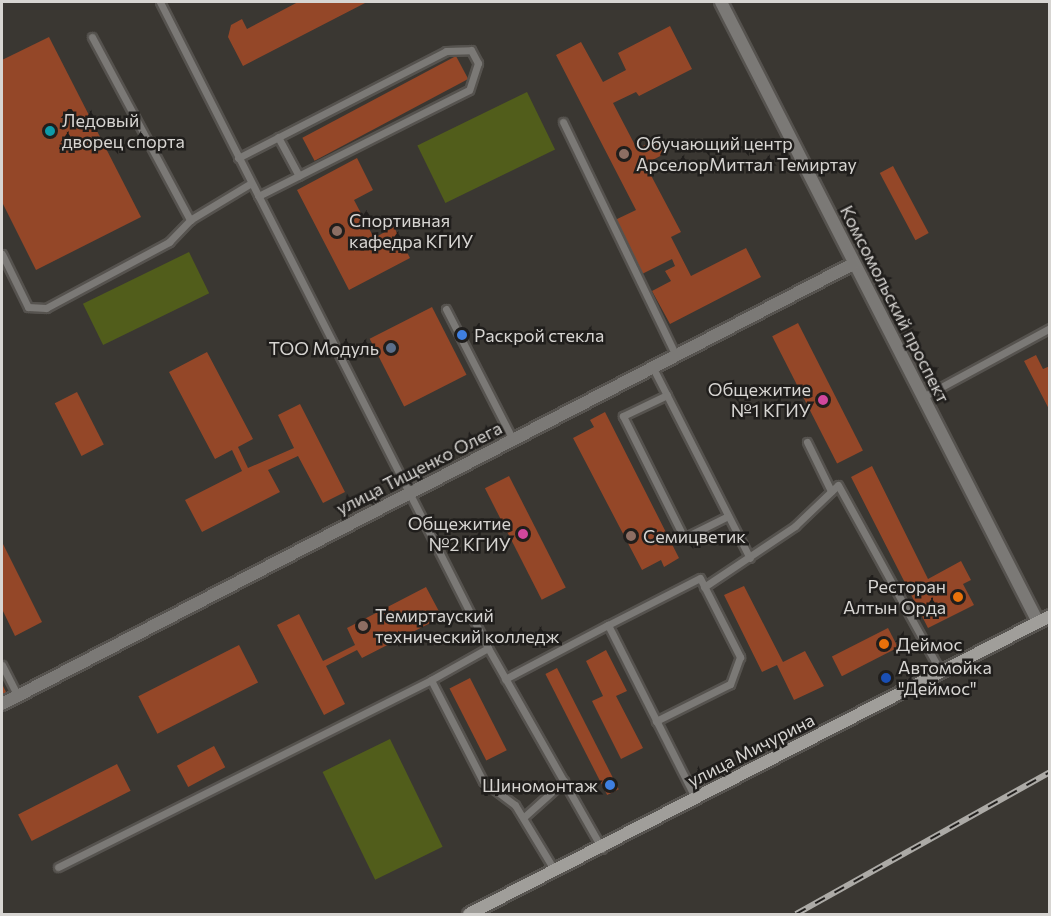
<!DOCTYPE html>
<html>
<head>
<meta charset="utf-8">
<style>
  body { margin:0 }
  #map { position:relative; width:1051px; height:916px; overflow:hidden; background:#3a3732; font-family:Commissioner,sans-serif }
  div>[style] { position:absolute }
  .green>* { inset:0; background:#515d1b; transform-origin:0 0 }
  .building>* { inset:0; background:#944728; transform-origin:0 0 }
  .roads { filter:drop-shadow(2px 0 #56534f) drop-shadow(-2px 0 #56534f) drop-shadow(0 2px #56534f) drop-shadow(0 -2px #56534f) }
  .service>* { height:7px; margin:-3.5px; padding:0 3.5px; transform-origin:3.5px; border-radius:3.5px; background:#7b7976 }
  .tertiary>* { height:12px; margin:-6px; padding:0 6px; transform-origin:6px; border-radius:6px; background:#7b7976 }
  .secondary>* { height:12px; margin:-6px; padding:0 6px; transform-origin:6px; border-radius:6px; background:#a09e9a }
  .rail>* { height:6px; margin-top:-3px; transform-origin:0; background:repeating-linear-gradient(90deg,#201e1c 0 11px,#acaaa6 0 22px); box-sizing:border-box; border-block:2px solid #acaaa6 }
  .dots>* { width:16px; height:16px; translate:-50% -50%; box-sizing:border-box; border:3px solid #201e1c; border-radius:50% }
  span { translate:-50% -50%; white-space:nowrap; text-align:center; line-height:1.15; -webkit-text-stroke:5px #201e1c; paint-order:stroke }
  .poi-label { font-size:18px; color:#d7d5d2 }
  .left { translate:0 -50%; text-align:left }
  .right { translate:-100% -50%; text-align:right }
  .street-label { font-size:18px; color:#d7d5d2 }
  .frame { position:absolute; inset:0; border:3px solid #d7d5d2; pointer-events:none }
</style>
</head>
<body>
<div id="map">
  <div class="green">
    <i style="left:527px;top:92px;width:64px;height:122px;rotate:64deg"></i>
    <i style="left:189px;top:252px;width:46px;height:118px;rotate:64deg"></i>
    <i style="left:390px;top:739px;width:120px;height:75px;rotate:64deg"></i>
  </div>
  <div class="building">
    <i style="clip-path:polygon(298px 2px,367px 2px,243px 66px,228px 37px,231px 25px,242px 19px,247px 29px)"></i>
    <i style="clip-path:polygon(670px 26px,692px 69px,639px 96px,636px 92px,613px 103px,637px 149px,659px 138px,666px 153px,645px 164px,681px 232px,671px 237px,691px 276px,746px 248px,761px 277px,670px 324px,652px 291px,671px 281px,665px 271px,675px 266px,672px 259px,642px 274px,615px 220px,636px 210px,556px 55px,581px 42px,603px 82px,626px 70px,618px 53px)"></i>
    <i style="clip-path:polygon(49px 37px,141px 217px,36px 270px,2px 202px,2px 60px)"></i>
    <i style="left:456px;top:56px;width:26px;height:174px;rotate:62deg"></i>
    <i style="clip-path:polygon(357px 158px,373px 190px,354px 200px,374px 238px,394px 227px,410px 258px,349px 290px,297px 190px)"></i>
    <i style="left:893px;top:166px;width:76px;height:15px;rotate:62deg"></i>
    <i style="left:432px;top:307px;width:76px;height:70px;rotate:63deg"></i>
    <i style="left:798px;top:323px;width:143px;height:29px;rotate:63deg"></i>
    <i style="clip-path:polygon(207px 352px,253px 439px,238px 447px,248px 468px,294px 448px,278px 415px,300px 404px,345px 492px,323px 503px,298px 456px,268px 470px,280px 492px,202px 532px,185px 500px,242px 471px,232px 450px,215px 459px,169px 372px)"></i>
    <i style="clip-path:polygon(1036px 355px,1043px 369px,1050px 366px,1050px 411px,1024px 361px)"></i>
    <i style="left:77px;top:392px;width:59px;height:25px;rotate:63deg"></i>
    <i style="clip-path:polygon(605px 412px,679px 558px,664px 567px,661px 560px,642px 570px,573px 438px,594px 427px,590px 420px)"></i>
    <i style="clip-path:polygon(872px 466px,928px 579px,961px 561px,971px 580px,963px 584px,974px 605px,928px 628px,851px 477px)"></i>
    <i style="left:509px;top:476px;width:125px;height:27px;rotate:63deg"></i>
    <i style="clip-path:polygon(2px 542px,42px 622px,15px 636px,2px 609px)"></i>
    <i style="clip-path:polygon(744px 586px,783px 662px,805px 651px,824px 686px,794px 700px,777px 665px,762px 672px,724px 595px)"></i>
    <i style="clip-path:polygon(426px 587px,442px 617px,362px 658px,357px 650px,326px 666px,345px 704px,324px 715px,277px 625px,299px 614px,323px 661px,355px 645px,347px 628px)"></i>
    <i style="left:888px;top:628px;width:22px;height:63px;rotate:63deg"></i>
    <i style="left:239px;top:645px;width:42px;height:113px;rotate:63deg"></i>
    <i style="clip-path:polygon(606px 650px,627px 691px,616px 696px,643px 748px,621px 759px,592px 701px,603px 696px,586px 661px)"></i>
    <i style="left:557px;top:668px;width:136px;height:13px;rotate:63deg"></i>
    <i style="left:470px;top:678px;width:81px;height:23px;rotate:63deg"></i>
    <i style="clip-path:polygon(2px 684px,8px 696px,2px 700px)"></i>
    <i style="left:214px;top:746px;width:24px;height:42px;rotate:62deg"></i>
    <i style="left:117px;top:764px;width:30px;height:111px;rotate:63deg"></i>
  </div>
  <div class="roads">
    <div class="service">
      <i style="left:160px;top:2px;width:724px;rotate:63.08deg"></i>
      <i style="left:488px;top:648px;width:231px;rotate:60.4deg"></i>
      <i style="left:92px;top:37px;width:208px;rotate:61.8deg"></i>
      <i style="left:563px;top:122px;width:260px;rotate:64.2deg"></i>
      <i style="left:278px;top:137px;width:44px;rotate:61.7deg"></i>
      <i style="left:238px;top:158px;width:234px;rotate:-27.2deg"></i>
      <i style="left:446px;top:51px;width:25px;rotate:-2deg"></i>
      <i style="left:471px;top:50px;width:15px;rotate:62deg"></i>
      <i style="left:478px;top:63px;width:28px;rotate:108deg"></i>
      <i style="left:469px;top:90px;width:236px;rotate:153.3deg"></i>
      <i style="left:2px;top:254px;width:59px;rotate:63.9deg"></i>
      <i style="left:28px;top:307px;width:18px;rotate:3deg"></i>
      <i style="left:46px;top:308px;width:140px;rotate:-28.2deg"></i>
      <i style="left:169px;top:242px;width:30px;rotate:-46deg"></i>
      <i style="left:190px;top:220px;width:71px;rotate:-31.2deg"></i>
      <i style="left:446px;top:309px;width:147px;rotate:62.9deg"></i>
      <i style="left:653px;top:368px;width:213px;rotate:63deg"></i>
      <i style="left:667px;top:395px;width:49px;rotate:154.5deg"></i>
      <i style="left:623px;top:416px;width:136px;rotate:63.4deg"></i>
      <i style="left:684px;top:538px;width:49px;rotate:-26.6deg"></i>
      <i style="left:923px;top:397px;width:145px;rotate:-28.5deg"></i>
      <i style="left:807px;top:442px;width:55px;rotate:63.9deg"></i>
      <i style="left:704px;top:587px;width:110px;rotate:-33.8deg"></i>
      <i style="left:795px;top:526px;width:59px;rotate:-43.6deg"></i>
      <i style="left:838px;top:485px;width:213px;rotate:61.2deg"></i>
      <i style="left:608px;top:625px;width:103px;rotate:-27.1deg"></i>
      <i style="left:700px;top:578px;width:89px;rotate:63.1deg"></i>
      <i style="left:740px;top:657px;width:29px;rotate:110deg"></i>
      <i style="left:730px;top:684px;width:83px;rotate:153.4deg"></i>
      <i style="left:488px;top:648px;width:65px;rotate:150.7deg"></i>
      <i style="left:431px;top:680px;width:114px;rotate:62.8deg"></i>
      <i style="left:483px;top:781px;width:40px;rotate:37deg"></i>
      <i style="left:515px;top:805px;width:77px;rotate:58.8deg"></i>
      <i style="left:2px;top:665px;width:34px;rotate:63deg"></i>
      <i style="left:505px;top:679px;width:116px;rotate:-27.7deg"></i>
      <i style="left:608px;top:625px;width:195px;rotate:63.2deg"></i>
      <i style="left:524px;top:817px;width:54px;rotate:-42deg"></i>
      <i style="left:58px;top:867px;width:417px;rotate:-26.6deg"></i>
    </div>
    <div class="tertiary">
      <i style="left:721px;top:2px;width:696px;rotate:62.92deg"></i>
      <i style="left:2px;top:704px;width:958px;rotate:-27.34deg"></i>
    </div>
    <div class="secondary">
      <i style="left:469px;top:914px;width:653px;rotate:-27.15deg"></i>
    </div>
  </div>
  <div class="rail">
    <i style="left:796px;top:914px;width:291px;rotate:-29.2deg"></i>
  </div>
  <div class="dots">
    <i style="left:50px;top:131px;background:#0f9aa8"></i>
    <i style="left:624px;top:154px;background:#8d6e63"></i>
    <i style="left:337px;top:231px;background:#8d6e63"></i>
    <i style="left:462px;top:335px;background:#3f7fe0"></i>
    <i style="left:391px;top:348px;background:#5c6f8a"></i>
    <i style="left:823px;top:400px;background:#d1479c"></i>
    <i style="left:523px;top:534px;background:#d1479c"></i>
    <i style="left:631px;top:536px;background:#8d6e63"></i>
    <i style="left:958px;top:597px;background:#e8710a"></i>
    <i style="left:363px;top:626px;background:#8d6e63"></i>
    <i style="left:884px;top:644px;background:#e8710a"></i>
    <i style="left:886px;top:678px;background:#1a4fb4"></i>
    <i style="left:610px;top:785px;background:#3f7fe0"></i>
  </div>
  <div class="poi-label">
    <span class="left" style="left:62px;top:131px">Ледовый<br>дворец спорта</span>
    <span class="left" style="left:636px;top:154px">Обучающий центр<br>АрселорМиттал Темиртау</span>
    <span class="left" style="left:349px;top:231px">Спортивная<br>кафедра КГИУ</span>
    <span class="left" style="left:474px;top:335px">Раскрой стекла</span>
    <span class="right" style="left:379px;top:348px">ТОО Модуль</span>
    <span class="right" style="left:811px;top:400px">Общежитие<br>№1 КГИУ</span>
    <span class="right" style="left:511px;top:534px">Общежитие<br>№2 КГИУ</span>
    <span class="left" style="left:643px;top:536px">Семицветик</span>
    <span class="right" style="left:946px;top:597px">Ресторан<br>Алтын Орда</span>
    <span class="left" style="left:375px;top:626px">Темиртауский<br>технический колледж</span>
    <span class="left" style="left:896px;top:644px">Деймос</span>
    <span class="left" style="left:898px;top:678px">Автомойка<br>"Деймос"</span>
    <span class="right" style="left:598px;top:785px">Шиномонтаж</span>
  </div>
  <div class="street-label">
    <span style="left:895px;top:304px;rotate:63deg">Комсомольский проспект</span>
    <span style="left:419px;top:468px;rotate:-27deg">улица Тищенко Олега</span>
    <span style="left:751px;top:750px;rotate:-27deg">улица Мичурина</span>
  </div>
  <div class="frame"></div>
</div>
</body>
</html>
